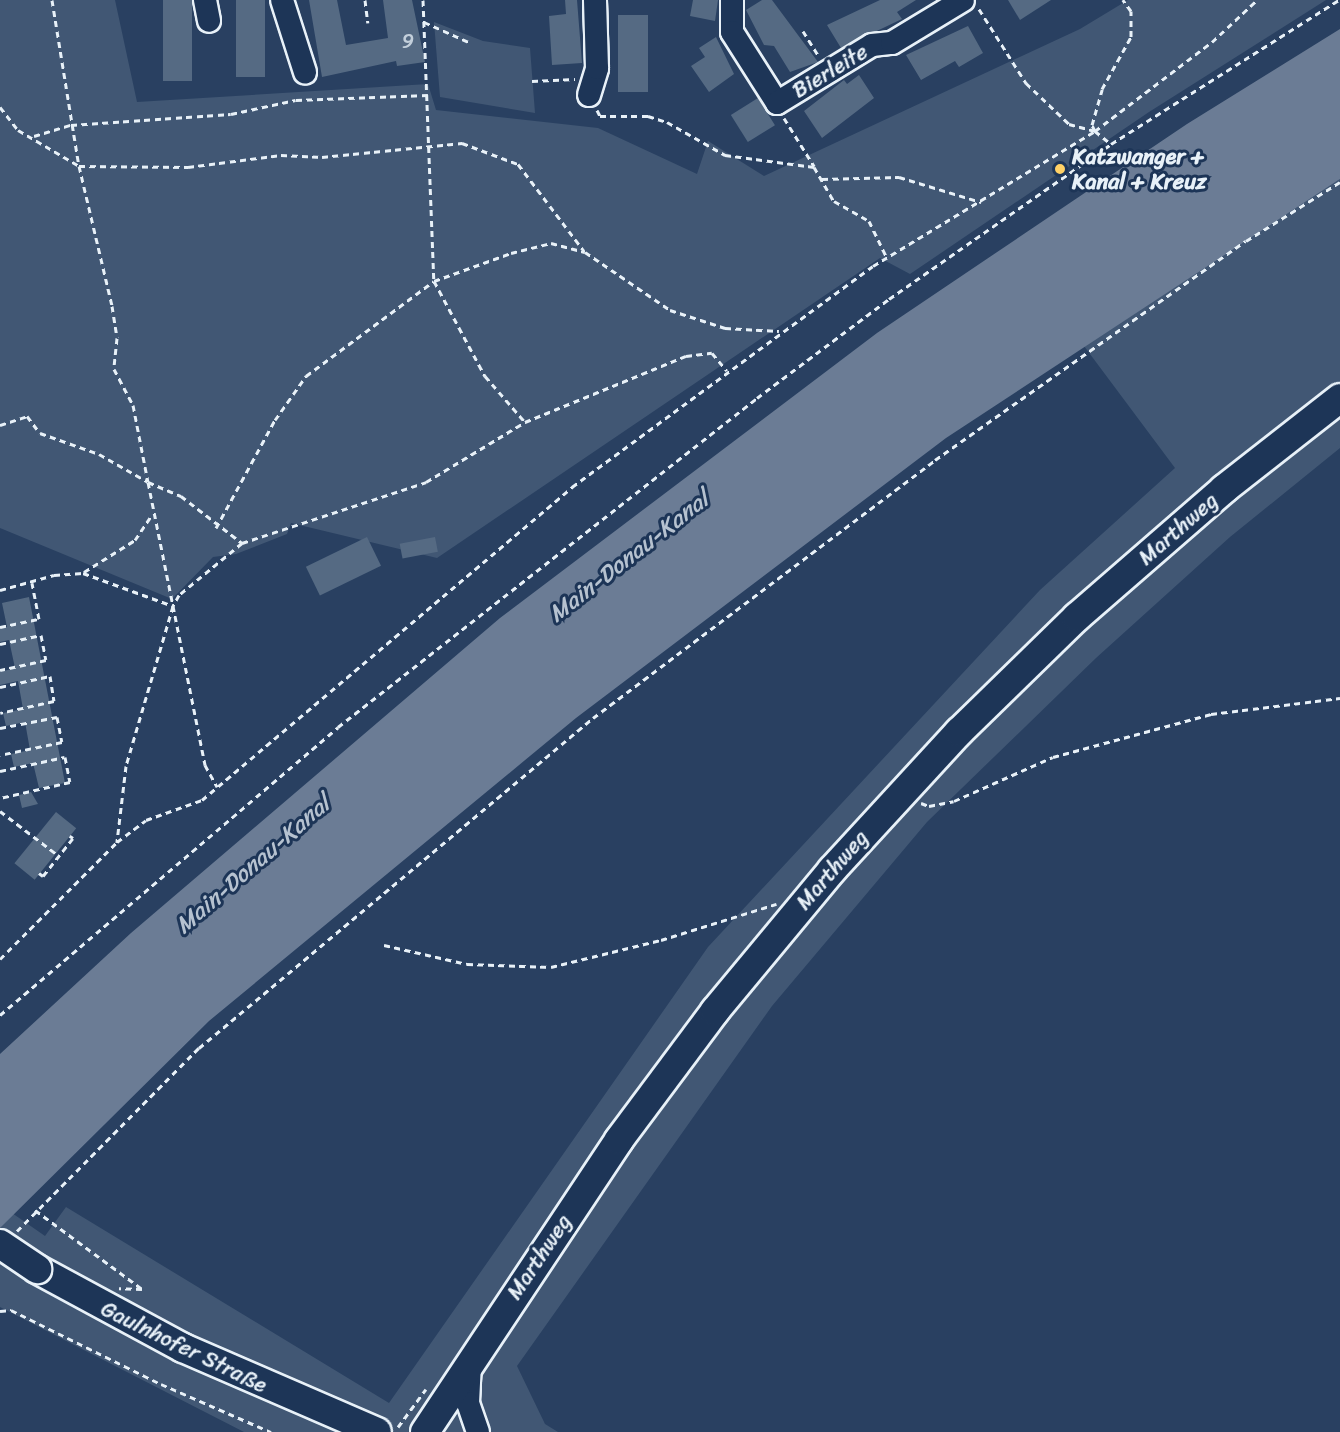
<!DOCTYPE html>
<html>
<head>
<meta charset="utf-8">
<style>
  body { margin:0 }
  #map { position:relative; width:1340px; height:1432px; overflow:hidden; background:#294061; font-family:Sriracha,sans-serif }
  div>[style] { position:absolute }
  .green>* { inset:0; background:#415774 }
  .water>* { inset:0; background:#6b7c95 }
  .building>* { inset:0; background:#556a83; transform-origin:0 0 }
  .path>* { height:3px; margin-top:-1.5px; transform-origin:0; background:repeating-linear-gradient(90deg,#e8f1f8 0 6px,transparent 0 10.5px) }
  .roads { filter:drop-shadow(2px 0 #e8f1f8) drop-shadow(-2px 0 #e8f1f8) drop-shadow(0 2px #e8f1f8) drop-shadow(0 -2px #e8f1f8) }
  .minor>* { height:22px; margin:-11px; padding:0 11px; transform-origin:11px; border-radius:11px; background:#1d3557 }
  .major>* { height:28px; margin:-14px; padding:0 14px; transform-origin:14px; border-radius:14px; background:#1d3557 }
  .bridges { filter:drop-shadow(2px 0 #e8f1f8) drop-shadow(-2px 0 #e8f1f8) drop-shadow(0 2px #e8f1f8) drop-shadow(0 -2px #e8f1f8) }
  .major-bridge>* { height:28px; margin:-14px; padding:0 14px; transform-origin:14px; border-radius:14px; background:#1d3557 }
  .dots>* { width:16px; height:16px; translate:-50% -50%; box-sizing:border-box; border:3px solid #1d3557; border-radius:50% }
  span { translate:-50% -50%; white-space:nowrap; text-align:center; line-height:1.15; -webkit-text-stroke:6px #1d3557; paint-order:stroke }
  .number-label { font-size:20px; color:#c3cfdb }
  .number-label span { -webkit-text-stroke-width:0 }
  .street-label { font-size:22px; color:#e8f1f8 }
  .poi-label { font-size:22px; color:#e8f1f8; font-weight:700 }
  .left { translate:0 -50%; text-align:left }
  .water-label { font-size:24px; color:#b6c2d0; font-style:italic }
</style>
</head>
<body>
<div id="map">
  <div class="green">
    <i style="clip-path:polygon(0 0,115px 0,137px 102px,428px 84px,436px 110px,598px 128px,697px 174px,708px 141px,764px 176px,1080px 29px,1128px 0,1326px 0,1149px 112px,910px 274px,880px 258px,437px 558px,291px 523px,287px 534px,236px 554px,213px 557px,172px 599px,0 528px)"></i>
    <i style="clip-path:polygon(434px 22px,483px 41px,530px 48px,535px 113px,440px 97px)"></i>
    <i style="clip-path:polygon(1340px 179px,1340px 448px,1230px 537px,1096px 658px,927px 822px,772px 1006px,517px 1366px,545px 1424px,558px 1432px,244px 1432px,0 1307px,0 1228px,12px 1213px,45px 1236px,66px 1207px,389px 1403px,708px 947px,1040px 590px,1175px 468px,1084px 346px)"></i>
  </div>
  <div class="water">
    <i style="clip-path:polygon(1340px 29px,1340px 179px,946px 438px,576px 718px,209px 1021px,0 1228px,0 1054px,131px 933px,500px 618px,877px 333px,1187px 124px)"></i>
  </div>
  <div class="building">
    <i style="left:163px;top:0;width:29px;height:81px"></i>
    <i style="left:236px;top:0;width:29px;height:77px"></i>
    <i style="clip-path:polygon(309px 0,337px 0,346px 45px,388px 38px,383px 0,412px 0,425px 62px,397px 66px,396px 61px,322px 77px)"></i>
    <i style="clip-path:polygon(565px 0,577px 0,582px 63px,552px 65px,549px 16px,566px 14px)"></i>
    <i style="clip-path:polygon(693px 0,718px 0,715px 21px,690px 16px)"></i>
    <i style="clip-path:polygon(762px 0,772px 0,818px 62px,790px 72px,774px 46px,764px 45px,746px 10px)"></i>
    <i style="clip-path:polygon(880px 0,916px 0,897px 12px,902px 19px,841px 48px,827px 25px)"></i>
    <i style="clip-path:polygon(1008px 0,1051px 0,1020px 20px)"></i>
    <i style="left:618px;top:15px;width:30px;height:77px"></i>
    <i style="clip-path:polygon(968px 26px,983px 53px,959px 67px,955px 61px,921px 80px,906px 55px)"></i>
    <i style="clip-path:polygon(716px 37px,734px 74px,709px 92px,691px 66px,705px 57px,699px 48px)"></i>
    <i style="clip-path:polygon(859px 75px,874px 98px,822px 138px,804px 111px,844px 80px,847px 84px)"></i>
    <i style="left:758px;top:98px;width:32px;height:32px;rotate:58deg"></i>
    <i style="left:367px;top:537px;width:32px;height:68px;rotate:64deg"></i>
    <i style="left:435px;top:537px;width:15px;height:36px;rotate:79deg"></i>
    <i style="clip-path:polygon(29px 597px,65px 783px,39px 788px,33px 763px,14px 767px,11px 754px,30px 750px,25px 722px,6px 726px,3px 713px,23px 709px,18px 681px,0 685px,0 672px,15px 668px,9px 640px,0 642px,0 628px,7px 627px,2px 603px)"></i>
    <i style="clip-path:polygon(31px 792px,38px 804px,22px 808px,19px 795px)"></i>
    <i style="left:56px;top:812px;width:26px;height:66px;rotate:39deg"></i>
  </div>
  <div class="path">
    <i style="left:52px;top:0;width:168px;rotate:80.8deg"></i>
    <i style="left:79px;top:166px;width:144px;rotate:76.7deg"></i>
    <i style="left:112px;top:306px;width:32px;rotate:81deg"></i>
    <i style="left:117px;top:338px;width:31px;rotate:96deg"></i>
    <i style="left:114px;top:369px;width:41px;rotate:62.2deg"></i>
    <i style="left:133px;top:405px;width:78px;rotate:79deg"></i>
    <i style="left:148px;top:482px;width:36px;rotate:23deg"></i>
    <i style="left:181px;top:496px;width:77px;rotate:37.6deg"></i>
    <i style="left:242px;top:543px;width:82px;rotate:140.5deg"></i>
    <i style="left:179px;top:595px;width:13px;rotate:119deg"></i>
    <i style="left:173px;top:606px;width:167px;rotate:106.4deg"></i>
    <i style="left:126px;top:766px;width:77px;rotate:96.8deg"></i>
    <i style="left:365px;top:0;width:23px;rotate:83deg"></i>
    <i style="left:423px;top:0;width:281px;rotate:87.8deg"></i>
    <i style="left:434px;top:281px;width:108px;rotate:61.8deg"></i>
    <i style="left:485px;top:376px;width:61px;rotate:49deg"></i>
    <i style="left:979px;top:9px;width:88px;rotate:57.6deg"></i>
    <i style="left:1026px;top:83px;width:59px;rotate:43.6deg"></i>
    <i style="left:1069px;top:124px;width:27px;rotate:15deg"></i>
    <i style="left:1095px;top:131px;width:21px;rotate:39deg"></i>
    <i style="left:424px;top:22px;width:51px;rotate:24.1deg"></i>
    <i style="left:803px;top:31px;width:31px;rotate:58deg"></i>
    <i style="left:532px;top:81px;width:43px;rotate:-2.7deg"></i>
    <i style="left:0;top:107px;width:29px;rotate:52deg"></i>
    <i style="left:18px;top:130px;width:71px;rotate:30.5deg"></i>
    <i style="left:79px;top:166px;width:109px;rotate:0.5deg"></i>
    <i style="left:188px;top:167px;width:94px;rotate:-7.4deg"></i>
    <i style="left:281px;top:155px;width:41px;rotate:2.8deg"></i>
    <i style="left:322px;top:157px;width:141px;rotate:-5.7deg"></i>
    <i style="left:462px;top:143px;width:60px;rotate:20.6deg"></i>
    <i style="left:518px;top:164px;width:109px;rotate:52.8deg"></i>
    <i style="left:597px;top:110px;width:7px;rotate:63deg"></i>
    <i style="left:600px;top:116px;width:48px"></i>
    <i style="left:648px;top:116px;width:20px;rotate:18deg"></i>
    <i style="left:667px;top:122px;width:67px;rotate:29.6deg"></i>
    <i style="left:725px;top:155px;width:90px;rotate:7.7deg"></i>
    <i style="left:814px;top:167px;width:39px;rotate:60deg"></i>
    <i style="left:834px;top:201px;width:40px;rotate:29.7deg"></i>
    <i style="left:869px;top:221px;width:41px;rotate:64.1deg"></i>
    <i style="left:784px;top:118px;width:57px;rotate:58deg"></i>
    <i style="left:1095px;top:131px;width:7px;rotate:-117deg"></i>
    <i style="left:1092px;top:125px;width:37px;rotate:-74deg"></i>
    <i style="left:1102px;top:89px;width:60px;rotate:-60.9deg"></i>
    <i style="left:1131px;top:37px;width:26px;rotate:-90deg"></i>
    <i style="left:1131px;top:11px;width:14px;rotate:-126deg"></i>
    <i style="left:34px;top:136px;width:39px;rotate:-17deg"></i>
    <i style="left:71px;top:125px;width:160px;rotate:-3.9deg"></i>
    <i style="left:231px;top:114px;width:66px;rotate:-12.2deg"></i>
    <i style="left:296px;top:100px;width:132px;rotate:-2.2deg"></i>
    <i style="left:822px;top:179px;width:77px;rotate:-1.5deg"></i>
    <i style="left:899px;top:177px;width:86px;rotate:17deg"></i>
    <i style="left:0;top:425px;width:28px;rotate:-18deg"></i>
    <i style="left:27px;top:416px;width:21px;rotate:53deg"></i>
    <i style="left:40px;top:433px;width:63px;rotate:19.6deg"></i>
    <i style="left:99px;top:454px;width:56px;rotate:29.7deg"></i>
    <i style="left:148px;top:482px;width:289px;rotate:78.6deg"></i>
    <i style="left:205px;top:765px;width:25px;rotate:61deg"></i>
    <i style="left:216px;top:528px;width:123px;rotate:-61.4deg"></i>
    <i style="left:275px;top:420px;width:54px;rotate:-54.8deg"></i>
    <i style="left:306px;top:376px;width:159px;rotate:-36.6deg"></i>
    <i style="left:434px;top:281px;width:82px;rotate:-20deg"></i>
    <i style="left:511px;top:253px;width:41px;rotate:-14deg"></i>
    <i style="left:551px;top:243px;width:35px;rotate:15deg"></i>
    <i style="left:585px;top:252px;width:103px;rotate:34.3deg"></i>
    <i style="left:670px;top:310px;width:58px;rotate:18.1deg"></i>
    <i style="left:725px;top:328px;width:54px;rotate:3.2deg"></i>
    <i style="left:242px;top:543px;width:194px;rotate:-18.3deg"></i>
    <i style="left:426px;top:482px;width:116px;rotate:-31.2deg"></i>
    <i style="left:525px;top:422px;width:174px;rotate:-22.3deg"></i>
    <i style="left:686px;top:356px;width:26px;rotate:-7deg"></i>
    <i style="left:712px;top:353px;width:23px;rotate:50deg"></i>
    <i style="left:84px;top:572px;width:60px;rotate:-32.1deg"></i>
    <i style="left:135px;top:540px;width:29px;rotate:-56deg"></i>
    <i style="left:0;top:590px;width:56px;rotate:-15.5deg"></i>
    <i style="left:54px;top:575px;width:29px;rotate:-4deg"></i>
    <i style="left:83px;top:573px;width:96px;rotate:20.1deg"></i>
    <i style="left:0;top:627px;width:40px;rotate:-12deg"></i>
    <i style="left:39px;top:619px;width:37px;rotate:-101deg"></i>
    <i style="left:0;top:644px;width:42px;rotate:-12.4deg"></i>
    <i style="left:41px;top:635px;width:25px;rotate:79deg"></i>
    <i style="left:46px;top:660px;width:47px;rotate:167.7deg"></i>
    <i style="left:0;top:687px;width:51px;rotate:-12.4deg"></i>
    <i style="left:50px;top:676px;width:25px;rotate:81deg"></i>
    <i style="left:54px;top:701px;width:55px;rotate:167.5deg"></i>
    <i style="left:0;top:728px;width:58px;rotate:-10.9deg"></i>
    <i style="left:57px;top:717px;width:25px;rotate:79deg"></i>
    <i style="left:62px;top:742px;width:63px;rotate:168.2deg"></i>
    <i style="left:0;top:771px;width:66px;rotate:-12.2deg"></i>
    <i style="left:65px;top:757px;width:25px;rotate:79deg"></i>
    <i style="left:70px;top:782px;width:72px;rotate:167.1deg"></i>
    <i style="left:921px;top:803px;width:9px;rotate:21deg"></i>
    <i style="left:929px;top:806px;width:25px;rotate:-11deg"></i>
    <i style="left:954px;top:801px;width:108px;rotate:-24deg"></i>
    <i style="left:1053px;top:757px;width:164px;rotate:-15.2deg"></i>
    <i style="left:1211px;top:714px;width:130px;rotate:-7.1deg"></i>
    <i style="left:0;top:811px;width:74px;rotate:37.3deg"></i>
    <i style="left:39px;top:873px;width:5px;rotate:37deg"></i>
    <i style="left:43px;top:876px;width:48px;rotate:-51.7deg"></i>
    <i style="left:73px;top:838px;width:4px;rotate:-146deg"></i>
    <i style="left:384px;top:945px;width:85px;rotate:12.9deg"></i>
    <i style="left:467px;top:964px;width:84px;rotate:2deg"></i>
    <i style="left:551px;top:967px;width:113px;rotate:-13.8deg"></i>
    <i style="left:661px;top:940px;width:121px;rotate:-17.4deg"></i>
    <i style="left:0;top:959px;width:165px;rotate:-45deg"></i>
    <i style="left:117px;top:842px;width:36px;rotate:-37deg"></i>
    <i style="left:146px;top:820px;width:59px;rotate:-19.7deg"></i>
    <i style="left:202px;top:800px;width:485px;rotate:-40.2deg"></i>
    <i style="left:572px;top:487px;width:373px;rotate:-36.3deg"></i>
    <i style="left:873px;top:266px;width:260px;rotate:-31.3deg"></i>
    <i style="left:1095px;top:131px;width:147px;rotate:-37.3deg"></i>
    <i style="left:1212px;top:42px;width:62px;rotate:-43deg"></i>
    <i style="left:0;top:1015px;width:444px;rotate:-40.4deg"></i>
    <i style="left:338px;top:727px;width:533px;rotate:-38.14deg"></i>
    <i style="left:757px;top:398px;width:165px;rotate:-36.9deg"></i>
    <i style="left:889px;top:299px;width:271px;rotate:-34.9deg"></i>
    <i style="left:1111px;top:144px;width:270px;rotate:-32.3deg"></i>
    <i style="left:35px;top:1210px;width:133px;rotate:36.4deg"></i>
    <i style="left:142px;top:1289px;width:23px;rotate:-178deg"></i>
    <i style="left:17px;top:1231px;width:258px;rotate:-45.2deg"></i>
    <i style="left:199px;top:1048px;width:514px;rotate:-39.95deg"></i>
    <i style="left:593px;top:718px;width:428px;rotate:-37deg"></i>
    <i style="left:935px;top:460px;width:380px;rotate:-35.2deg"></i>
    <i style="left:1246px;top:241px;width:111px;rotate:-32.1deg"></i>
    <i style="left:0;top:1311px;width:11px;rotate:-5deg"></i>
    <i style="left:11px;top:1310px;width:167px;rotate:26.3deg"></i>
    <i style="left:161px;top:1384px;width:120px;rotate:23.6deg"></i>
    <i style="left:398px;top:1427px;width:47px;rotate:-53.6deg"></i>
  </div>
  <div class="roads">
    <div class="minor">
      <i style="left:205px;top:0;width:21px;rotate:79deg"></i>
      <i style="left:282px;top:0;width:76px;rotate:72.3deg"></i>
      <i style="left:732px;top:0;width:32px;rotate:90deg"></i>
      <i style="left:732px;top:32px;width:84px;rotate:57.6deg"></i>
      <i style="left:777px;top:103px;width:111px;rotate:-31.4deg"></i>
      <i style="left:872px;top:45px;width:20px;rotate:-6deg"></i>
      <i style="left:892px;top:43px;width:83px;rotate:-31.2deg"></i>
      <i style="left:589px;top:95px;width:28px;rotate:-73deg"></i>
      <i style="left:597px;top:68px;width:68px;rotate:-91.7deg"></i>
      <i style="left:470px;top:1363px;width:40px;rotate:92.9deg"></i>
      <i style="left:468px;top:1403px;width:31px;rotate:71deg"></i>
    </div>
    <div class="major">
      <i style="left:37px;top:1269px;width:166px;rotate:28.4deg"></i>
      <i style="left:183px;top:1348px;width:211px;rotate:23.4deg"></i>
      <i style="left:425px;top:1432px;width:351px;rotate:-56.4deg"></i>
      <i style="left:619px;top:1140px;width:161px;rotate:-53.3deg"></i>
      <i style="left:715px;top:1011px;width:183px;rotate:-50.3deg"></i>
      <i style="left:832px;top:870px;width:188px;rotate:-47.4deg"></i>
      <i style="left:959px;top:732px;width:165px;rotate:-44.3deg"></i>
      <i style="left:1077px;top:617px;width:195px;rotate:-41deg"></i>
      <i style="left:1224px;top:489px;width:147px;rotate:-38.1deg"></i>
    </div>
  </div>
  <div class="bridges">
    <div class="major-bridge">
      <i style="left:0;top:1244px;width:45px;rotate:34deg"></i>
    </div>
  </div>
  <div class="dots">
    <i style="left:1060px;top:169px;background:#ffd166"></i>
  </div>
  <div class="number-label">
    <span style="left:408px;top:41px">9</span>
  </div>
  <div class="street-label">
    <span style="left:830px;top:71px;rotate:-31deg">Bierleite</span>
    <span style="left:1178px;top:529px;rotate:-41deg">Marthweg</span>
    <span style="left:832px;top:870px;rotate:-49deg">Marthweg</span>
    <span style="left:539px;top:1257px;rotate:-56deg">Marthweg</span>
    <span style="left:184px;top:1347px;rotate:26deg">Gaulnhofer Straße</span>
  </div>
  <div class="poi-label">
    <span class="left" style="left:1072px;top:169px">Katzwanger +<br>Kanal + Kreuz</span>
  </div>
  <div class="water-label">
    <span style="left:629px;top:557px;rotate:-38deg">Main-Donau-Kanal</span>
    <span style="left:253px;top:865px;rotate:-41deg">Main-Donau-Kanal</span>
  </div>
</div>
</body>
</html>
